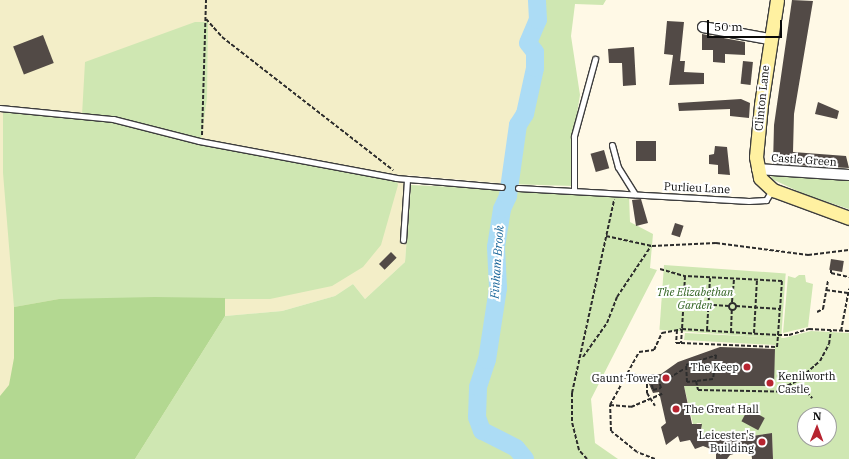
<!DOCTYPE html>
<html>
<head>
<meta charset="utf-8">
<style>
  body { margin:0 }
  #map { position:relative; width:849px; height:459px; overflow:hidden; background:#fff9e6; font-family:"IBM Plex Serif",serif }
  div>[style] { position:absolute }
  .farmland>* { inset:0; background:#f3eec8 }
  .green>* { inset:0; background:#cfe7b2; transform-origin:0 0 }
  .forest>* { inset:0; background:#b3d891 }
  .river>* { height:18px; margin:-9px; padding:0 9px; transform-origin:9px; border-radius:9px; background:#acdcf5 }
  .building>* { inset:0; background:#524a46; transform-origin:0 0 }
  .path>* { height:2px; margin-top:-1px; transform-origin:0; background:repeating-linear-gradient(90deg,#2c2c2c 0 4px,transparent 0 6px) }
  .path>.ring { margin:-1px; padding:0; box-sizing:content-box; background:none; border:2px solid #2c2c2c; border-radius:50% }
  .roads { filter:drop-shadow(1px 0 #3d3d3d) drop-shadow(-1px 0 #3d3d3d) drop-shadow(0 1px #3d3d3d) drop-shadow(0 -1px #3d3d3d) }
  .service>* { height:5px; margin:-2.5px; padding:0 2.5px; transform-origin:2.5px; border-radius:2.5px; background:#fff }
  .minor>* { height:10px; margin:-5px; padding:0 5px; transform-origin:5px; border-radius:5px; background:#fff }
  .secondary>* { height:13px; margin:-6.5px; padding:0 6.5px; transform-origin:6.5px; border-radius:6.5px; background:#fff1a1 }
  .dots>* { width:11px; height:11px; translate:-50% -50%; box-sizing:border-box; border:2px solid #fff; border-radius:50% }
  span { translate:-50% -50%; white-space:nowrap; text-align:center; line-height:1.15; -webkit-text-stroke:4px #fff; paint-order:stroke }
  .street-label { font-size:11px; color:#0a0a0a }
  .park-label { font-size:11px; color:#2c5f1c; font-style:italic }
  .poi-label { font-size:11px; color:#0a0a0a }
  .right { translate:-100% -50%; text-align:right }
  .left { translate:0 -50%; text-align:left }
  .water-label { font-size:12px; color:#166498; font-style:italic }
  .north { position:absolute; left:797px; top:407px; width:40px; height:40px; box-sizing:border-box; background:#fff; border:1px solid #9d9d9d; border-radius:50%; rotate:1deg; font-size:11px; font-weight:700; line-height:16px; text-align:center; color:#0a0a0a }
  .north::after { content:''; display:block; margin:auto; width:14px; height:18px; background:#b72430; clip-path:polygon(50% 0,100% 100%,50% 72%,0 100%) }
  .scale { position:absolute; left:707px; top:20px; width:75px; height:18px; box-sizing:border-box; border:2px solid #0a0a0a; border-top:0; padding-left:5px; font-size:12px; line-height:14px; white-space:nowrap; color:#0a0a0a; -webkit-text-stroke:3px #fff; paint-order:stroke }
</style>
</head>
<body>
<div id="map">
  <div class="farmland">
    <i style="clip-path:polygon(0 0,537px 0,538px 20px,531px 32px,535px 68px,525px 114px,518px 125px,508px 184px,407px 175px,411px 185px,405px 262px,365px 299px,353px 284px,335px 296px,282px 311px,225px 316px,135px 459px,0 459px)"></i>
  </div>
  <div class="green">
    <i style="clip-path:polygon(537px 0,606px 0,603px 5px,575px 4px,571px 36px,580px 95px,573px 138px,573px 186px,508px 184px,518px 125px,525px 114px,535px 68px,535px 52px,528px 43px,538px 20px)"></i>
    <i style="clip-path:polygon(195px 22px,208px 22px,207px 98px,201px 141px,396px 178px,398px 185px,381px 245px,363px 267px,332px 286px,270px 299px,59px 299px,14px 307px,3px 173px,3px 108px,82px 115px,85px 62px)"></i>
    <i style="clip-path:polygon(770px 173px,849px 180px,849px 209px,806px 195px,772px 179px)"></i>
    <i style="clip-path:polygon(411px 185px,629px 195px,630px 222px,653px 234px,650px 268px,657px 270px,591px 399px,595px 443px,618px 459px,135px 459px,225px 316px,282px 311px,335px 296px,353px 284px,365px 299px,405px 262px)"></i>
    <i style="left:664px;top:265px;width:122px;height:65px;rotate:4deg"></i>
    <i style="clip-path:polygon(799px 275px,805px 275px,806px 282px,813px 284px,808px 327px,783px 333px,788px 276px,795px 278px)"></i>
    <i style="clip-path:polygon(evenodd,811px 331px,849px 333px,849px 459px,773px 459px,772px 433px,731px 440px,725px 433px,719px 441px,703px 437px,701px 423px,697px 423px,694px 428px,684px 386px,773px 386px,775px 345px,684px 340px,685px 333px,784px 338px,811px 331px,805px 415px,829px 415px,829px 439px,805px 439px,805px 415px)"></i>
  </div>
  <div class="forest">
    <i style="clip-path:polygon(155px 297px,225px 298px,225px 316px,135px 459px,0 459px,0 396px,9px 385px,14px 358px,14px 307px,59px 299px)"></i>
  </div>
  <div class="river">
    <i style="left:525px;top:459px;width:14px;rotate:-129deg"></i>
    <i style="left:516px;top:448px;width:38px;rotate:-153deg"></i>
    <i style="left:482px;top:431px;width:15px;rotate:-110deg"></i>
    <i style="left:477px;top:417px;width:30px;rotate:-88deg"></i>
    <i style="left:478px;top:387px;width:28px;rotate:-72deg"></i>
    <i style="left:487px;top:360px;width:73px;rotate:-81.3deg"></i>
    <i style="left:498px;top:288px;width:41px;rotate:-92.8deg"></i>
    <i style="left:496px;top:247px;width:38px;rotate:-81deg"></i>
    <i style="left:502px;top:209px;width:14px;rotate:-65deg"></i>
    <i style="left:508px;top:196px;width:72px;rotate:-82deg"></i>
    <i style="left:518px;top:125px;width:13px;rotate:-58deg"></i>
    <i style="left:525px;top:114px;width:47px;rotate:-77.7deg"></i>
    <i style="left:535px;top:68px;width:16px;rotate:-90deg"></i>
    <i style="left:535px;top:52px;width:11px;rotate:-128deg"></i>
    <i style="left:528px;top:43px;width:25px;rotate:-67deg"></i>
    <i style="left:538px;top:20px;width:20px;rotate:-93deg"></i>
  </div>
  <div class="building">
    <i style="clip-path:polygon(792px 0,813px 1px,794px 114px,793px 152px,846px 156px,849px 168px,773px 164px,774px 125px)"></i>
    <i style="clip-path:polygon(667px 21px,684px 22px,680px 61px,685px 61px,684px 72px,704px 73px,704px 84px,669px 85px,673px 55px,664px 54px)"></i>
    <i style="clip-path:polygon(702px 34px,745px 42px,745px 55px,725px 54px,725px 63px,713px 62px,713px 50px,702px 50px)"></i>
    <i style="left:43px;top:35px;width:30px;height:32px;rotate:69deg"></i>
    <i style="clip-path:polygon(634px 47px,636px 85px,623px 86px,622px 63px,609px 63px,608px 49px)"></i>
    <i style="left:743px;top:61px;width:10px;height:23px;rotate:6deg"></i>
    <i style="clip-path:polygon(741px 99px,750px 103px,749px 118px,730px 116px,730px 109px,679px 111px,678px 103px)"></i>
    <i style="clip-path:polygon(818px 102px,839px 111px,837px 119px,815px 114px)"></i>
    <i style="left:636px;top:141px;width:20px;height:20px"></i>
    <i style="clip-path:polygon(715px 146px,727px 147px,730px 175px,718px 174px,718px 165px,709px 164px,709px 155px,714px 154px)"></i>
    <i style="left:604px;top:150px;width:19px;height:14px;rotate:74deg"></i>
    <i style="clip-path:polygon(641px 199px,648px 223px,636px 226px,632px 200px)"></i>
    <i style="left:675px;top:223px;width:9px;height:12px;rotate:18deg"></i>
    <i style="left:391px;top:252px;width:8px;height:17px;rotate:45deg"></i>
    <i style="left:831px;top:259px;width:13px;height:11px;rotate:9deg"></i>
    <i style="clip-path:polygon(720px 347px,775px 349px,774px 386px,684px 386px,692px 424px,702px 424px,700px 436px,716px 440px,725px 433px,732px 439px,772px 433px,773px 459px,752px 459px,751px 449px,730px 455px,727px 459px,716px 459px,716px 451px,703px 446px,695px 449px,690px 440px,680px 442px,678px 436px,666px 445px,661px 427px,666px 423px,659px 392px,653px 393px,648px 382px,651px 374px,661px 374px,678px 362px)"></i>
    <i style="left:748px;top:409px;width:19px;height:14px;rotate:28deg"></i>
  </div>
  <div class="path">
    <i style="left:206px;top:19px;width:24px;rotate:48deg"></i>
    <i style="left:222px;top:37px;width:217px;rotate:37.9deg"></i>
    <i style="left:202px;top:135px;width:135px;rotate:-88.3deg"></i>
    <i style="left:606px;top:236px;width:47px;rotate:12.3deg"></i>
    <i style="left:652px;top:246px;width:64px;rotate:-2.7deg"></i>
    <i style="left:716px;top:243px;width:93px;rotate:7.4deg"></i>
    <i style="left:808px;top:255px;width:41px;rotate:-7deg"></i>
    <i style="left:660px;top:269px;width:26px;rotate:16deg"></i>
    <i style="left:831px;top:270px;width:3px;rotate:90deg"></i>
    <i style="left:831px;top:273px;width:18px;rotate:13deg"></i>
    <i style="left:826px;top:290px;width:22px;rotate:8deg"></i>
    <i style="left:732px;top:302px;width:23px;rotate:-85deg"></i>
    <i class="ring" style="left:728.5px;top:302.5px;width:5px;height:5px"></i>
    <i style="left:683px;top:303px;width:46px;rotate:3.7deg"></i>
    <i style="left:736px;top:306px;width:44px;rotate:3.9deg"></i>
    <i style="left:817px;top:312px;width:7px;rotate:-27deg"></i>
    <i style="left:823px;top:309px;width:29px;rotate:-80deg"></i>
    <i style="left:677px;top:330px;width:13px;rotate:94deg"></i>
    <i style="left:676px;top:343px;width:5px"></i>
    <i style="left:707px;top:330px;width:52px;rotate:-86.7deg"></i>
    <i style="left:841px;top:331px;width:43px;rotate:-79.2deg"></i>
    <i style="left:731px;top:332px;width:23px;rotate:-88deg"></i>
    <i style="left:754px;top:333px;width:53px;rotate:-86.8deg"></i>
    <i style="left:583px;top:357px;width:42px;rotate:-54.8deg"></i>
    <i style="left:607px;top:323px;width:28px;rotate:-69deg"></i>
    <i style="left:617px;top:297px;width:61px;rotate:-56.3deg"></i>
    <i style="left:628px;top:373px;width:20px;rotate:15deg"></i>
    <i style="left:647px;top:378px;width:15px;rotate:90deg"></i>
    <i style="left:647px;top:393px;width:15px;rotate:58deg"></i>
    <i style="left:651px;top:379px;width:11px;rotate:80deg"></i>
    <i style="left:653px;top:390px;width:8px;rotate:-14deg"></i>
    <i style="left:661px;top:388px;width:10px;rotate:-107deg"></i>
    <i style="left:658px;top:378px;width:11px"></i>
    <i style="left:669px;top:378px;width:17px;rotate:-31deg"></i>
    <i style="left:696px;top:381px;width:9px;rotate:174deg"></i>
    <i style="left:687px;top:382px;width:17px;rotate:-93deg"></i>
    <i style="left:686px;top:365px;width:32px;rotate:-18deg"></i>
    <i style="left:716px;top:355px;width:24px;rotate:97deg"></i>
    <i style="left:713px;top:379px;width:17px;rotate:173deg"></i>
    <i style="left:696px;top:381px;width:9px;rotate:77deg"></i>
    <i style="left:698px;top:390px;width:109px;rotate:1.1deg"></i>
    <i style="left:807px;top:392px;width:8px;rotate:50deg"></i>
    <i style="left:777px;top:391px;width:22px;rotate:-27deg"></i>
    <i style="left:797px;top:381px;width:30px;rotate:-41deg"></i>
    <i style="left:820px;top:361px;width:19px;rotate:-62deg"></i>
    <i style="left:829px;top:344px;width:14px;rotate:-82deg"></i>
    <i style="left:610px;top:405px;width:21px;rotate:5deg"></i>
    <i style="left:631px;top:407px;width:34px;rotate:-23deg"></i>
    <i style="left:587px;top:459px;width:12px;rotate:-132deg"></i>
    <i style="left:579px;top:450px;width:30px;rotate:-104deg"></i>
    <i style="left:572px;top:421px;width:28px;rotate:-90deg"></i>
    <i style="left:572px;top:393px;width:198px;rotate:-77.7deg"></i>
    <i style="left:655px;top:459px;width:19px;rotate:-159deg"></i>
    <i style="left:637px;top:452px;width:33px;rotate:-141deg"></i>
    <i style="left:611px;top:431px;width:26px;rotate:-92deg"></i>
    <i style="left:610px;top:405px;width:60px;rotate:-61.3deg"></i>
    <i style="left:639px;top:352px;width:15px;rotate:-8deg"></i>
    <i style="left:654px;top:350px;width:19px;rotate:-65deg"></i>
    <i style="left:662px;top:333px;width:20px;rotate:-11deg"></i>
    <i style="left:682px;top:329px;width:14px;rotate:94deg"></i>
    <i style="left:681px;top:343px;width:96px;rotate:2.4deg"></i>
    <i style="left:777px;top:347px;width:12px;rotate:-85deg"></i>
    <i style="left:778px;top:335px;width:26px;rotate:-86deg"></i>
    <i style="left:780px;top:309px;width:28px;rotate:-86deg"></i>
    <i style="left:782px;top:281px;width:97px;rotate:-177deg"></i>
    <i style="left:685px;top:276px;width:53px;rotate:93.2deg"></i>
    <i style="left:682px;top:329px;width:96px;rotate:3.6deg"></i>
    <i style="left:778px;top:335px;width:11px"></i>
    <i style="left:789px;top:335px;width:21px;rotate:-17deg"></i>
    <i style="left:809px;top:329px;width:40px;rotate:2.9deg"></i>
  </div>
  <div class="roads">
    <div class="service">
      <i style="left:0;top:108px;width:114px;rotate:5.6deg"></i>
      <i style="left:113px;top:119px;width:89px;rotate:14.3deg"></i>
      <i style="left:199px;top:141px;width:200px;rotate:10.6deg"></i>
      <i style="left:396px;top:178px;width:106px;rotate:4.9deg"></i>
      <i style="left:612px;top:145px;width:23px;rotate:75deg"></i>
      <i style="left:618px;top:167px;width:32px;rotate:58deg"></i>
      <i style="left:518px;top:188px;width:231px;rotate:3.2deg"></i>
      <i style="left:749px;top:201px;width:17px;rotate:-3deg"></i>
      <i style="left:766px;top:200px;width:12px;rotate:-59deg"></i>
      <i style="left:574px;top:190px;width:54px;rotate:-90deg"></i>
      <i style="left:574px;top:136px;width:80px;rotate:-74.7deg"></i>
      <i style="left:403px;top:240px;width:61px;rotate:-86.2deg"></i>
    </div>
    <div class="minor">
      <i style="left:703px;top:27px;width:67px;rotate:10.3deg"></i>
      <i style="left:757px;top:169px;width:92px;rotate:3.7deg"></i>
    </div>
    <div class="secondary">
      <i style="left:777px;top:0;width:106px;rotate:98.7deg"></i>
      <i style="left:761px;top:105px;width:52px;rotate:95.5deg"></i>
      <i style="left:756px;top:157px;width:21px;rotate:79deg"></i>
      <i style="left:760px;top:178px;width:18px;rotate:43deg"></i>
      <i style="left:773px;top:190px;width:81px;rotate:20.2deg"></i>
    </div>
  </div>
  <div class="dots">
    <i style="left:747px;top:367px;background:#b72430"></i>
    <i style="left:666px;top:378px;background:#b72430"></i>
    <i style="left:770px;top:383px;background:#b72430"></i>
    <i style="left:676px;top:409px;background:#b72430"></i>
    <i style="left:762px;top:442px;background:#b72430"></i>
  </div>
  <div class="street-label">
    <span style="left:762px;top:98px;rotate:-84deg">Clinton Lane</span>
    <span style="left:804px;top:160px;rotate:4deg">Castle Green</span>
    <span style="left:697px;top:188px;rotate:3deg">Purlieu Lane</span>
  </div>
  <div class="park-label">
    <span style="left:695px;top:299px">The Elizabethan<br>Garden</span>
  </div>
  <div class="poi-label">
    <span class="right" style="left:739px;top:367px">The Keep</span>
    <span class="left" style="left:778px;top:383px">Kenilworth<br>Castle</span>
    <span class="right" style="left:658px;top:378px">Gaunt Tower</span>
    <span class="left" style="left:684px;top:409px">The Great Hall</span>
    <span class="right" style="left:754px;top:442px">Leicester's<br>Building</span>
  </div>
  <div class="water-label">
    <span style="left:497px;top:262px;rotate:-86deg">Finham Brook</span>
  </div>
  <div class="north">N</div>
  <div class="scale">50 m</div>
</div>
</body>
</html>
